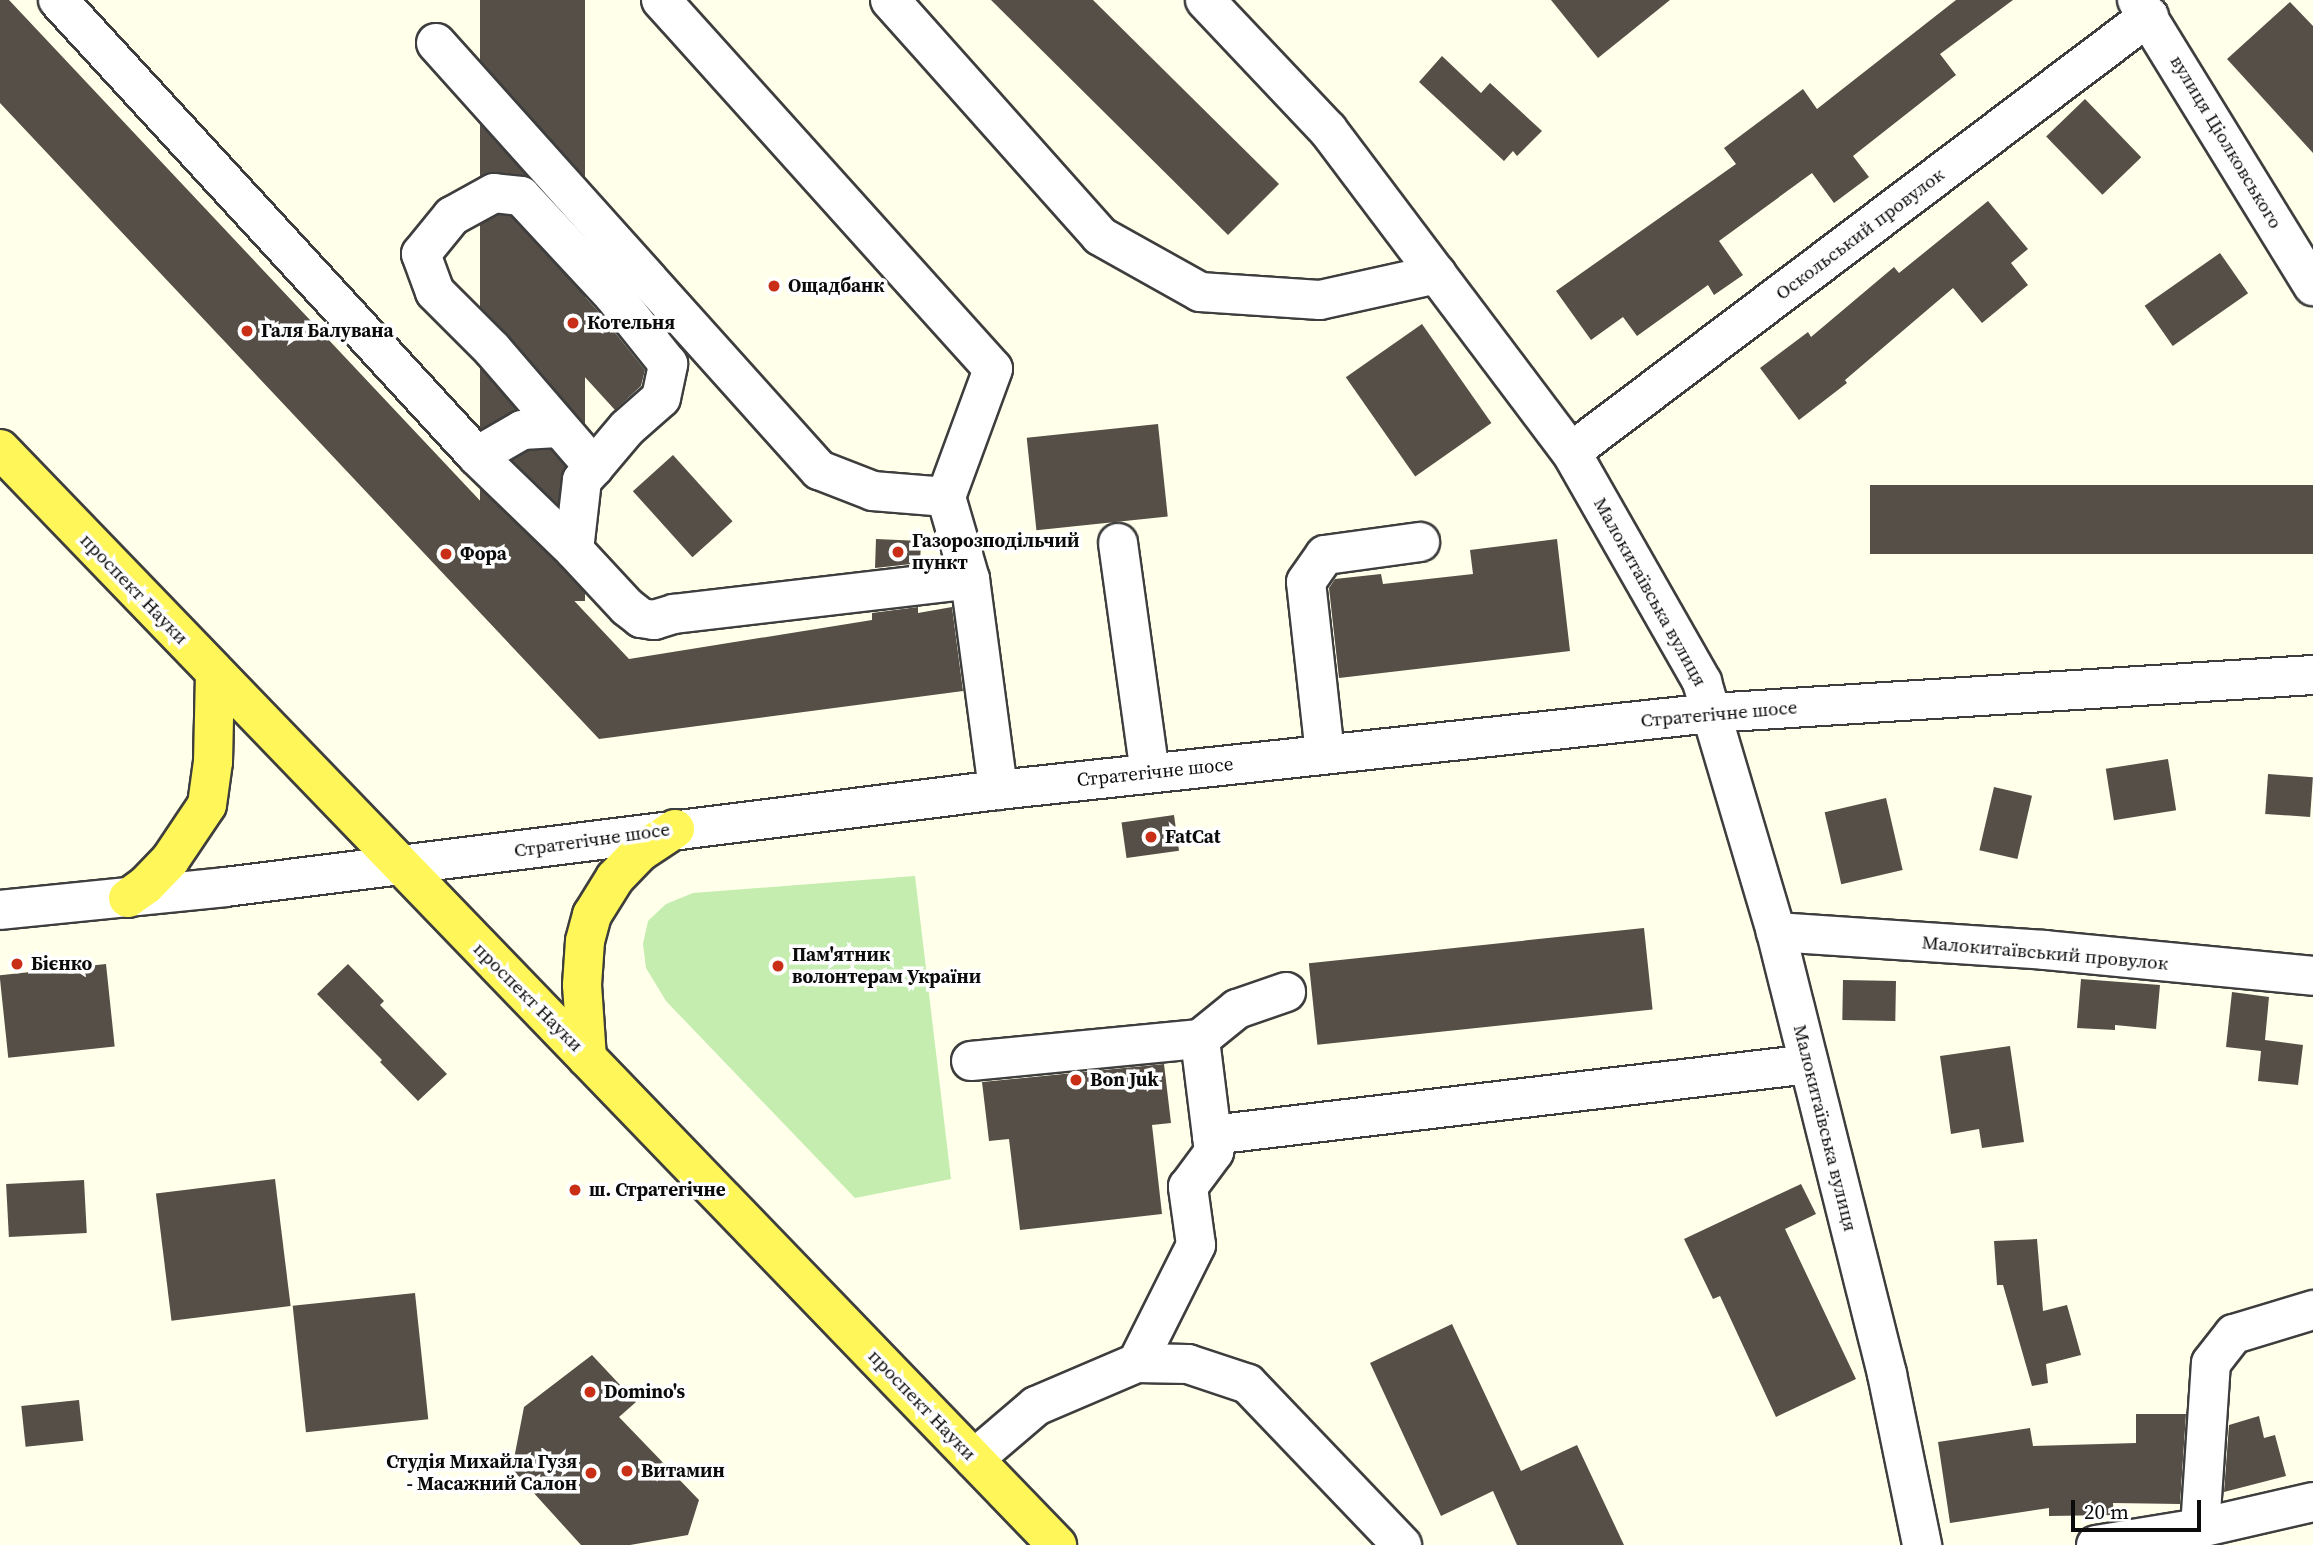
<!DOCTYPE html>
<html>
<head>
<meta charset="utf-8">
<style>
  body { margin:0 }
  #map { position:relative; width:2313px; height:1545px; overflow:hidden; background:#ffffea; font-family:"Source Serif 4",serif }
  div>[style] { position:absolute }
  .green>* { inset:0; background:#c4edaf }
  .building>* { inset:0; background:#554f47; transform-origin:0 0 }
  .roads { filter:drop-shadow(2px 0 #3e3e3e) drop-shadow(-2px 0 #3e3e3e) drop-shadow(0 2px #3e3e3e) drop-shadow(0 -2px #3e3e3e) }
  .minor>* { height:38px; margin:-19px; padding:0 19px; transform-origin:19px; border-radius:19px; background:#fff }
  .major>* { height:38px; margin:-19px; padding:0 19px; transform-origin:19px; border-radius:19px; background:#fff65a }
  .dots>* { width:19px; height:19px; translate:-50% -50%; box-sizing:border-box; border:4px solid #fff; border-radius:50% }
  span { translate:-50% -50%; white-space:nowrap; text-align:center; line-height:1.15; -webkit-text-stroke:7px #fff; paint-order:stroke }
  .street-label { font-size:19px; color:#0b0b0b }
  .poi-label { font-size:19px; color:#0b0b0b; font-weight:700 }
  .left { translate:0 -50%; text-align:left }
  .right { translate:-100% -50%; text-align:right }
  .scale { position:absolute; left:2071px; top:1500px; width:130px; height:32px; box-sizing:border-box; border:4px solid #0b0b0b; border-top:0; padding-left:9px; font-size:21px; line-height:24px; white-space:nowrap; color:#0b0b0b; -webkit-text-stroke:5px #fff; paint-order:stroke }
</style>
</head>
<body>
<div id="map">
  <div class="green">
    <i style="clip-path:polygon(915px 876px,951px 1179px,855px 1198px,666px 1001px,646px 968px,643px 944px,648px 921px,666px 904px,693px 893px)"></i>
  </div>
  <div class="building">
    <i style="clip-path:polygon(0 0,9px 0,629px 659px,872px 620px,872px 613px,918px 607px,918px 613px,952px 607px,963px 691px,599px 739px,0 103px)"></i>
    <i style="left:480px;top:0;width:105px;height:601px"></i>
    <i style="clip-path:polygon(991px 0,1093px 0,1279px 184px,1228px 235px)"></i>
    <i style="clip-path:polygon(1551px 0,1670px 0,1598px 58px)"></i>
    <i style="clip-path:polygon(1956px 0,2013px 0,1940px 54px,1956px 75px,1853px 156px,1869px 177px,1834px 203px,1812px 173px,1719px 241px,1743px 275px,1714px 295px,1708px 285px,1637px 336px,1623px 317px,1591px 340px,1556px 291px,1736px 164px,1724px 148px,1803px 89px,1817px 109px)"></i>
    <i style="clip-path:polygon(2290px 2px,2313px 26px,2313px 153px,2227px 59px)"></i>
    <i style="clip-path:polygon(1442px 56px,1481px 93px,1490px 83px,1542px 131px,1517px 156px,1513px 151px,1504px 161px,1419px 82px)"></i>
    <i style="left:2085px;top:99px;width:81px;height:54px;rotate:46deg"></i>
    <i style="clip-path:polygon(1988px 201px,2028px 249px,2011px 263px,2028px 285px,1982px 323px,1953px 288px,1845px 380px,1847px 383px,1799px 420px,1760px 368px,1808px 332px,1811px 337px,1894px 267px,1899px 273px)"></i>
    <i style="clip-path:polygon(528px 235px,596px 309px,645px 370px,641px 386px,615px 410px,488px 271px)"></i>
    <i style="left:2220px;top:253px;width:49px;height:92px;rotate:55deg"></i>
    <i style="left:1422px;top:324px;width:121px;height:93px;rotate:55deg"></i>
    <i style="left:1158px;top:424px;width:93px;height:132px;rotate:84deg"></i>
    <i style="left:673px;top:455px;width:89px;height:54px;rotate:48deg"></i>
    <i style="left:2313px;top:485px;width:69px;height:443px;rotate:90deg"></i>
    <i style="clip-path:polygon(876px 539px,921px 541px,920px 563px,875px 568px)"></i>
    <i style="clip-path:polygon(1557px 539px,1570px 651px,1339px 678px,1329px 588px,1335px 579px,1381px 574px,1383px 584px,1473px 574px,1470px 550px)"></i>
    <i style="left:2168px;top:759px;width:52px;height:63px;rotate:81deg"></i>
    <i style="left:2268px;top:774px;width:45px;height:40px;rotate:4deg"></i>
    <i style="left:1994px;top:787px;width:39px;height:65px;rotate:13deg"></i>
    <i style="left:1886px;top:798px;width:74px;height:63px;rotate:77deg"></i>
    <i style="left:1174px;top:815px;width:36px;height:53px;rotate:82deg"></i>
    <i style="left:1644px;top:928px;width:82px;height:337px;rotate:84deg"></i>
    <i style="left:106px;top:964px;width:83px;height:107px;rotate:84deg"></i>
    <i style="clip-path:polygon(348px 964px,384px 1001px,380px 1005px,447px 1074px,418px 1101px,380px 1062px,382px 1060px,317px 994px)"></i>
    <i style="clip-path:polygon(2081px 979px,2160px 985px,2156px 1029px,2115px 1025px,2115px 1030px,2077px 1028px)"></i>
    <i style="left:1843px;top:980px;width:53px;height:40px;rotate:1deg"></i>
    <i style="clip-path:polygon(2232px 992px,2269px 997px,2265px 1040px,2303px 1045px,2298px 1085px,2258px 1081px,2261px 1051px,2226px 1047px)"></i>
    <i style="clip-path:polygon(2010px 1046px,2024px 1142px,1982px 1148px,1979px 1129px,1951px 1134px,1940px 1056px)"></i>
    <i style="clip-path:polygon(1164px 1064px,1171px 1123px,1152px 1125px,1162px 1214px,1020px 1230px,1009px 1139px,989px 1141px,982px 1082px)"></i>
    <i style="left:275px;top:1179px;width:128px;height:120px;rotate:83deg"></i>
    <i style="left:84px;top:1180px;width:53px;height:78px;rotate:87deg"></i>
    <i style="clip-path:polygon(1801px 1184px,1816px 1214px,1785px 1229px,1856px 1379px,1776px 1417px,1720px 1296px,1713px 1299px,1684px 1239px)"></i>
    <i style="clip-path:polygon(2037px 1239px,2043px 1311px,2067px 1305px,2081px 1355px,2046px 1364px,2048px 1383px,2032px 1386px,2003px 1285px,1997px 1285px,1994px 1241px)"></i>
    <i style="left:415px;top:1293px;width:127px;height:123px;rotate:84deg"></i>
    <i style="clip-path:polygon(1452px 1324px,1521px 1471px,1577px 1445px,1624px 1545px,1517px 1545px,1493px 1491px,1441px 1516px,1370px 1363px)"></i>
    <i style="clip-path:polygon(592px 1355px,636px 1402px,619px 1417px,699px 1500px,688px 1535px,630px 1545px,581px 1545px,512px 1469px,524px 1407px)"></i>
    <i style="left:79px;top:1400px;width:41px;height:58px;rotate:84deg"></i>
    <i style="clip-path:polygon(2136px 1414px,2186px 1414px,2180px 1504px,2113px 1503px,2114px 1515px,2049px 1516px,2049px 1508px,1950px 1523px,1938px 1442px,2030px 1428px,2033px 1446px,2136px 1443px)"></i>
    <i style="clip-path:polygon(2259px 1416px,2264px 1438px,2275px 1435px,2286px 1476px,2224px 1492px,2229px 1425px)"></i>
  </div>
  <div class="roads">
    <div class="minor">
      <i style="left:58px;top:0;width:619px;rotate:47.42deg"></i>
      <i style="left:477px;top:456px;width:135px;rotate:44.1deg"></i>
      <i style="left:574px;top:550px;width:78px;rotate:47.1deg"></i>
      <i style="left:627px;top:607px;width:18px;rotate:38deg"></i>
      <i style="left:641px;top:618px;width:13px;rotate:9deg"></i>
      <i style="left:654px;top:620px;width:21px;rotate:-17deg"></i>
      <i style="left:674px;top:614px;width:298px;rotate:-6.7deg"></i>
      <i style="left:661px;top:0;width:496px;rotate:48deg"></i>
      <i style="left:993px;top:369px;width:136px;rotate:110.2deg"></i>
      <i style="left:946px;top:497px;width:85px;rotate:73.7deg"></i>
      <i style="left:970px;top:579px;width:213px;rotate:82.4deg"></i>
      <i style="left:890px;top:0;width:316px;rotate:48.3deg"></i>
      <i style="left:1100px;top:236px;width:115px;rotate:29.2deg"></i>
      <i style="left:1200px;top:292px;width:120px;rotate:3.8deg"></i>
      <i style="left:1320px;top:300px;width:120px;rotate:-12.5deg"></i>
      <i style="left:1205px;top:0;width:179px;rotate:46.6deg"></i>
      <i style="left:1328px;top:130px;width:403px;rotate:53deg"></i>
      <i style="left:1571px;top:452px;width:265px;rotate:60.3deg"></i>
      <i style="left:1702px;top:682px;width:261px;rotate:73.5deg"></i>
      <i style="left:1776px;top:932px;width:456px;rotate:75.9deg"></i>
      <i style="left:1887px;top:1374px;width:175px;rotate:78.4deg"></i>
      <i style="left:2137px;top:0;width:336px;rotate:58.4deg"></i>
      <i style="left:436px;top:43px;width:574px;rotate:48.11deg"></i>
      <i style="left:819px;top:470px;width:58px;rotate:21.3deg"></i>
      <i style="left:873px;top:491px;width:73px;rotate:4.7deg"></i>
      <i style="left:1571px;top:452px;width:724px;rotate:-37.03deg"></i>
      <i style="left:477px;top:456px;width:52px;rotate:-30deg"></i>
      <i style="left:522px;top:430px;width:36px;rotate:-3deg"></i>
      <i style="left:1118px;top:543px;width:232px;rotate:82.1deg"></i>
      <i style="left:574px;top:550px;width:70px;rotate:-83.5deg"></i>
      <i style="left:582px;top:480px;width:18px;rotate:-47deg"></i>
      <i style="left:594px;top:467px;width:51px;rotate:-49.8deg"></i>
      <i style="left:627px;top:428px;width:45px;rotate:-41.4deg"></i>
      <i style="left:661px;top:398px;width:35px;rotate:-78deg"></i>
      <i style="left:668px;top:364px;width:88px;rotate:-128.6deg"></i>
      <i style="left:613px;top:295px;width:135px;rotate:-132.9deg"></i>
      <i style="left:521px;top:196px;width:27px;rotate:-174deg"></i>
      <i style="left:494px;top:193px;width:48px;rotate:151.3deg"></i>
      <i style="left:452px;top:216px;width:49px;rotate:129.2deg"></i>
      <i style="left:421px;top:254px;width:40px;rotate:69.8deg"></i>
      <i style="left:435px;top:292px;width:81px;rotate:45deg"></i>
      <i style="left:492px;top:349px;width:156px;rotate:49.2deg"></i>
      <i style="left:1325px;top:754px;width:173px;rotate:-96.3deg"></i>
      <i style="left:1306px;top:582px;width:33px;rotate:-55deg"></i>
      <i style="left:1325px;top:555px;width:96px;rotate:-7.8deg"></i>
      <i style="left:0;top:910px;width:226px;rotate:-5.8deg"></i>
      <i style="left:225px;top:887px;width:779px;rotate:-7.15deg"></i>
      <i style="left:998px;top:790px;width:718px;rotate:-6.16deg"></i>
      <i style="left:1712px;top:713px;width:602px;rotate:-3.62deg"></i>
      <i style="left:1776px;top:932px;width:269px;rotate:3.8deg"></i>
      <i style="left:2044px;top:950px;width:270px;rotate:5.5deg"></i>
      <i style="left:971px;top:1061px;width:230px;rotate:-5.5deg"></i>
      <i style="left:1200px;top:1039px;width:48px;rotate:-39deg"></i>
      <i style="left:1237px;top:1009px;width:52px;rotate:-19.1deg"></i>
      <i style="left:1212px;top:1135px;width:601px;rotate:-6.78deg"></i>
      <i style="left:1137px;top:1363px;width:132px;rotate:-63.4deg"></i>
      <i style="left:1196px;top:1245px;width:59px;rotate:-97.9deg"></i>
      <i style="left:1188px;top:1187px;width:44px;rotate:-53.4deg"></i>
      <i style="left:1214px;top:1152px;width:114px;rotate:-97.1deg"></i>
      <i style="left:974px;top:1459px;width:82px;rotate:-40.5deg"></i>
      <i style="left:1036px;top:1406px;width:110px;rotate:-23.1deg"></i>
      <i style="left:1137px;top:1363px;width:51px;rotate:1.1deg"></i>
      <i style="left:1188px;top:1364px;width:63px;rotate:18.4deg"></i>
      <i style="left:1248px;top:1384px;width:223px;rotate:46.3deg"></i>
      <i style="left:2200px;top:1528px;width:165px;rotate:-86.2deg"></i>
      <i style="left:2211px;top:1363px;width:37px;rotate:-52deg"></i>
      <i style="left:2234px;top:1334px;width:83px;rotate:-16.9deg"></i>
      <i style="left:2096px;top:1545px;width:105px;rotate:-9.3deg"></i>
      <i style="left:2200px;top:1528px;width:116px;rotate:-13deg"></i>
    </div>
    <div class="major">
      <i style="left:0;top:449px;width:1523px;rotate:46.04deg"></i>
      <i style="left:128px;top:898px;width:22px;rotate:-36deg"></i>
      <i style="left:146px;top:885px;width:35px;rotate:-46deg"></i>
      <i style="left:170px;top:860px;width:66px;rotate:-56.1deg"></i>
      <i style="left:207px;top:805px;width:43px;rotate:-82.1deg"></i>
      <i style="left:213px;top:762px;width:89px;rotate:-88.7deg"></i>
      <i style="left:587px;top:1058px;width:73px;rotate:-93.9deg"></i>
      <i style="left:582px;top:985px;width:44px;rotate:-86.1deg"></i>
      <i style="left:585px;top:941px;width:27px;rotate:-75deg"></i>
      <i style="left:592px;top:915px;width:44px;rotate:-58.1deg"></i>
      <i style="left:615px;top:878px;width:36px;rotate:-46deg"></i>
      <i style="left:640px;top:852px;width:42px;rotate:-33.3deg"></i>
    </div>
  </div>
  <div class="dots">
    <i style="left:774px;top:286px;background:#c92f16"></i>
    <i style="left:573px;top:323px;background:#c92f16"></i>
    <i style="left:247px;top:331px;background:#c92f16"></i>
    <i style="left:898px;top:552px;background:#c92f16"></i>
    <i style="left:446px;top:554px;background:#c92f16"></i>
    <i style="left:1151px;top:837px;background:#c92f16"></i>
    <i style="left:17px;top:964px;background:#c92f16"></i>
    <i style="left:778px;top:966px;background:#c92f16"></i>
    <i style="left:1076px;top:1080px;background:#c92f16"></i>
    <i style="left:575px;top:1190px;background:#c92f16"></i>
    <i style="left:590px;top:1392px;background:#c92f16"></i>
    <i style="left:627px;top:1471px;background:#c92f16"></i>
    <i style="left:591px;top:1473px;background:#c92f16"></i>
  </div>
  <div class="street-label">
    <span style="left:2226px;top:142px;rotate:59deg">вулиця Ціолковського</span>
    <span style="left:1860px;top:234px;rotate:-37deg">Оскольський провулок</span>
    <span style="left:134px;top:589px;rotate:46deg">проспект Науки</span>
    <span style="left:1650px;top:592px;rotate:61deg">Малокитаївська вулиця</span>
    <span style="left:1719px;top:714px;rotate:-5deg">Стратегічне шосе</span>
    <span style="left:1155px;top:772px;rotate:-6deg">Стратегічне шосе</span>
    <span style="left:592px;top:840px;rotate:-8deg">Стратегічне шосе</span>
    <span style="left:2045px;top:953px;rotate:5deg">Малокитаївський провулок</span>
    <span style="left:528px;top:997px;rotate:45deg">проспект Науки</span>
    <span style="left:1825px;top:1128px;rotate:76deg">Малокитаївська вулиця</span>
    <span style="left:922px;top:1405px;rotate:46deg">проспект Науки</span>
  </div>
  <div class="poi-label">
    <span class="left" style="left:788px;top:286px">Ощадбанк</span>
    <span class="left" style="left:587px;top:323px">Котельня</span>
    <span class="left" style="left:261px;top:331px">Галя Балувана</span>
    <span class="left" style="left:912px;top:552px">Газорозподільчий<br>пункт</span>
    <span class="left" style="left:460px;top:554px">Фора</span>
    <span class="left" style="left:1165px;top:837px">FatCat</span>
    <span class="left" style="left:792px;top:966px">Пам'ятник<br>волонтерам України</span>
    <span class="left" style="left:31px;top:964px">Бієнко</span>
    <span class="left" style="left:1090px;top:1080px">Bon Juk</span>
    <span class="left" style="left:589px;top:1190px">ш. Стратегічне</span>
    <span class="left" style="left:604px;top:1392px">Domino's</span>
    <span class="right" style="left:577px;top:1473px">Студія Михайла Гузя<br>- Масажний Салон</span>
    <span class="left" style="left:641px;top:1471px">Витамин</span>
  </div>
  <div class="scale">20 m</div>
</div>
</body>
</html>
